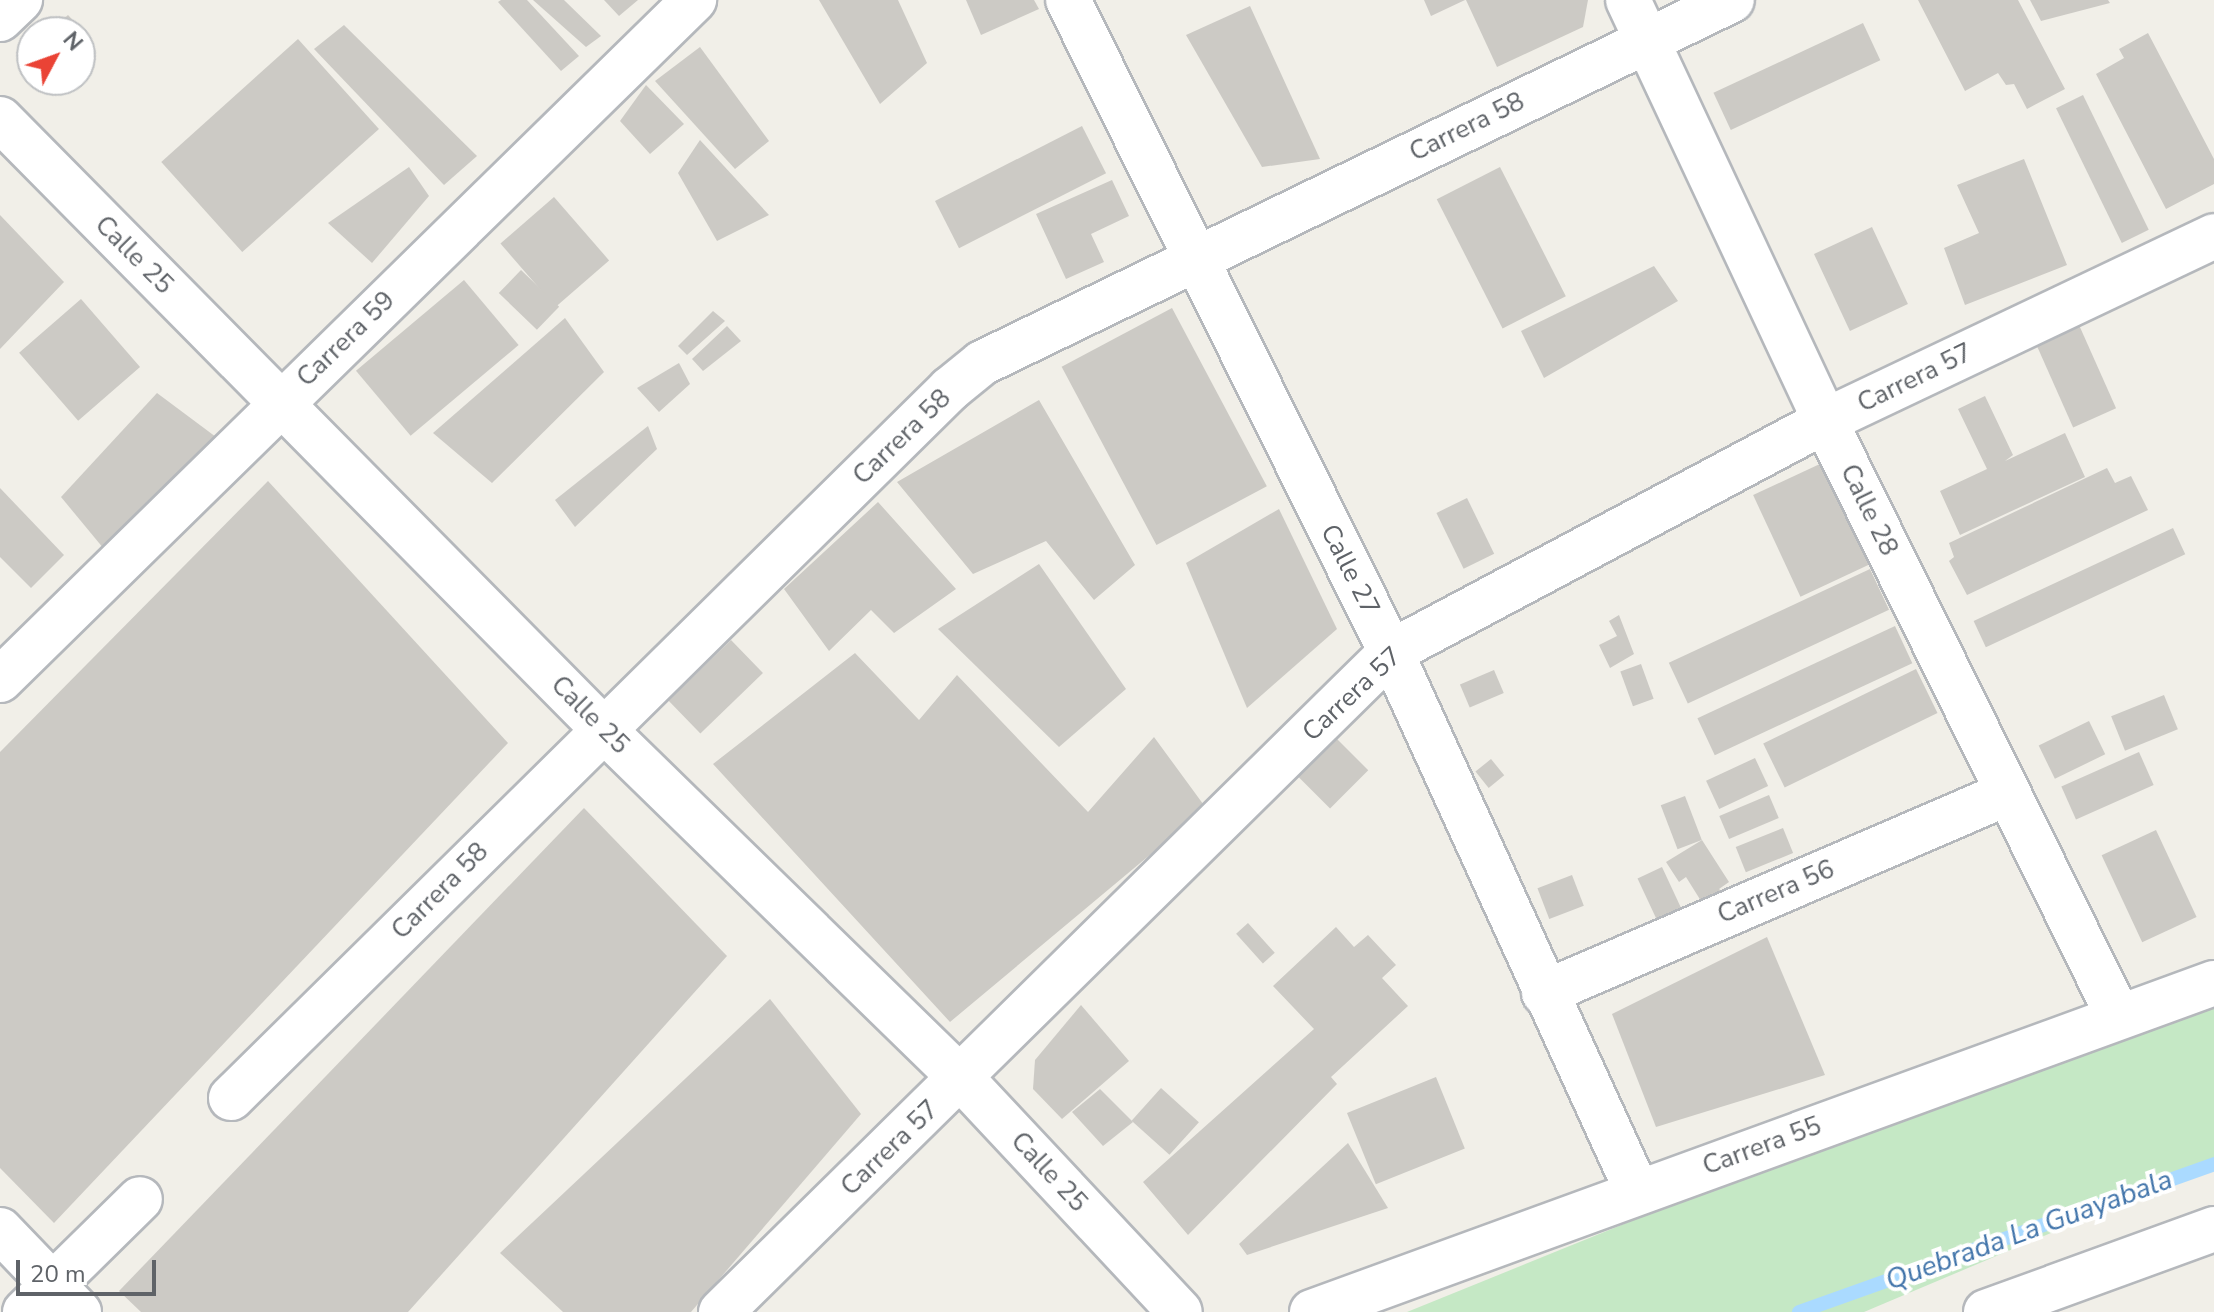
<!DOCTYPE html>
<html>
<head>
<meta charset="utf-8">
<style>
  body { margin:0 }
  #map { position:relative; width:2214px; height:1312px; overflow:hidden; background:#f1efe8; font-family:"Nunito Sans",sans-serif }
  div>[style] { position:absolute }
  .green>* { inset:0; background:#c5e8c5 }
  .stream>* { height:14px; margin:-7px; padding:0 7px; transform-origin:7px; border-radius:7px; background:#aadaff }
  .building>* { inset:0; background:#cccac5; transform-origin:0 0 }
  .roads { filter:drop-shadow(2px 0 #b5b8bc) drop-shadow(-2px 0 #b5b8bc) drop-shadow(0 2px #b5b8bc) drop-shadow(0 -2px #b5b8bc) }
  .minor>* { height:44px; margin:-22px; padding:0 22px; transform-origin:22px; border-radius:22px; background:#fff }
  .tertiary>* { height:44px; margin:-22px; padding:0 22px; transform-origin:22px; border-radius:22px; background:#fff }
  span { translate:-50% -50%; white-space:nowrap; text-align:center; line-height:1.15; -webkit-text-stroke:8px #fff; paint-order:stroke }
  .street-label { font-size:26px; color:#5f6368 }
  .water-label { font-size:28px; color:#4174aa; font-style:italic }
  .north { position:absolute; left:16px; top:16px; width:80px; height:80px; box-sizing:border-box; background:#fff; border:2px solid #bfc1c3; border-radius:50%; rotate:49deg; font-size:22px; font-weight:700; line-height:32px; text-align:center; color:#5f6368 }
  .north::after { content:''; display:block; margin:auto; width:28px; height:36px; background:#ea4335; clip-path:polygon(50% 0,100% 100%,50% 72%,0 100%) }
  .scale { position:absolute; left:16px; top:1260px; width:140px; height:36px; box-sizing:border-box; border:4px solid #5f6368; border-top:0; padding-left:10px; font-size:24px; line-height:28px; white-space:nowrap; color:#5f6368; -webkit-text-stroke:6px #fff; paint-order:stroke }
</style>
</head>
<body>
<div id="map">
  <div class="green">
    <i style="clip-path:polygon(2214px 985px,2214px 1164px,1864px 1312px,1407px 1312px)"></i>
  </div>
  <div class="stream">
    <i style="left:1799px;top:1312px;width:441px;rotate:-19.6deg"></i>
  </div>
  <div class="building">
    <i style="clip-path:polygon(501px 0,527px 0,579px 56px,561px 71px,498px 2px)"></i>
    <i style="clip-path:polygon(533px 0,564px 0,601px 36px,586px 47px)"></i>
    <i style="clip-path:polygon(604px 0,638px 0,619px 16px)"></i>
    <i style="clip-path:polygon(819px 0,898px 0,927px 63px,880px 104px)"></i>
    <i style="clip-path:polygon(966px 0,1034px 0,1039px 9px,981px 35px)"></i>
    <i style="clip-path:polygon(1424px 0,1465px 0,1431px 16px)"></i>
    <i style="clip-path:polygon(1466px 0,1588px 0,1583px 27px,1497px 67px)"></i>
    <i style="clip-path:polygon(1918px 0,2018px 0,2065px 89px,2027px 109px,2014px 84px,2006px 85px,1998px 73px,1965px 91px)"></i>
    <i style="clip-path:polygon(2030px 0,2108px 0,2110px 3px,2041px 21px)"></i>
    <i style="clip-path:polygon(1250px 6px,1320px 159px,1262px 167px,1186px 35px)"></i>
    <i style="clip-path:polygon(68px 15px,84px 32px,49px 32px)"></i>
    <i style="left:1863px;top:23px;width:41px;height:165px;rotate:65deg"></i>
    <i style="clip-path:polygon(344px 25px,477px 156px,444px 185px,314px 49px)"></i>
    <i style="clip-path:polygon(2148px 33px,2214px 159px,2214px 184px,2166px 209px,2096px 74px,2124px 58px,2119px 49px)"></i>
    <i style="left:298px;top:39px;width:121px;height:184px;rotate:48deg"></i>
    <i style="clip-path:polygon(700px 47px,769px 141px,735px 169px,655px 81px)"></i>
    <i style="clip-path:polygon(646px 85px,684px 124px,650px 154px,620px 121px)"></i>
    <i style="left:2083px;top:95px;width:150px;height:30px;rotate:64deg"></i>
    <i style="left:1082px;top:126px;width:53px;height:165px;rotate:63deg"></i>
    <i style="clip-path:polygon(700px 140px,769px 215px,717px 241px,678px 173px)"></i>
    <i style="clip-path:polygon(2024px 159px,2067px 265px,1965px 305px,1944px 248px,1979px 233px,1957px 185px)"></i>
    <i style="clip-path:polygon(409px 167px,429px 196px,372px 263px,328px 223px)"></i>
    <i style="left:1500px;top:167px;width:145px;height:71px;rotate:63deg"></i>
    <i style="clip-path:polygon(1112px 180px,1129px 216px,1091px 234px,1104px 262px,1066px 279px,1036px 214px)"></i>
    <i style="left:554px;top:197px;width:84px;height:71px;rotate:49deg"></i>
    <i style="clip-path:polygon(0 215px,64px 282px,0 349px)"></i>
    <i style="left:1872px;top:227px;width:85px;height:64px;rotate:65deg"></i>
    <i style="clip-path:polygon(1654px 266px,1678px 301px,1544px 378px,1521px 331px)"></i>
    <i style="left:521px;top:270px;width:53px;height:32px;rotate:44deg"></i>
    <i style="left:464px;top:280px;width:85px;height:141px;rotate:50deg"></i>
    <i style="left:81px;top:299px;width:90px;height:82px;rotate:49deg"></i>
    <i style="left:1172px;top:308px;width:202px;height:125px;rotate:62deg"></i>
    <i style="clip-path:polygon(713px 311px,725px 321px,687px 355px,678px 346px)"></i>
    <i style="left:2075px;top:316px;width:101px;height:47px;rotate:66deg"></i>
    <i style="clip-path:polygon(565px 318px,604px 372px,492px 483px,433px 433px)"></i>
    <i style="clip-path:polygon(727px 326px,741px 341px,703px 371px,692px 359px)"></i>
    <i style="clip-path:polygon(679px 363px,690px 384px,659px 412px,637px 388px)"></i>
    <i style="clip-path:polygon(157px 393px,220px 440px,104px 549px,61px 497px)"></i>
    <i style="clip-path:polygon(1985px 396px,2013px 455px,2005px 461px,2065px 433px,2085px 477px,1960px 535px,1940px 491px,1987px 469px,1958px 409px)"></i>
    <i style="clip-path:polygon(1039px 400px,1135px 565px,1094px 600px,1046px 541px,973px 574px,897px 482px)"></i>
    <i style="clip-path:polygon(648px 426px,657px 449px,575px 527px,555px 500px)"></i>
    <i style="left:1822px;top:463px;width:112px;height:76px;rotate:65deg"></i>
    <i style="clip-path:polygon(2107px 468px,2115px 483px,2131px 476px,2148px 510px,1967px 595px,1949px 561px,1954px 557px,1949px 543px)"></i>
    <i style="clip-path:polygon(268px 481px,508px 743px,54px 1223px,0 1168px,0 752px)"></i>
    <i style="clip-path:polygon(0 488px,64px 555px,31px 588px,0 557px)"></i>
    <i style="left:1467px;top:498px;width:62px;height:34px;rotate:64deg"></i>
    <i style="clip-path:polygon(878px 502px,956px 589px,894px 633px,871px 610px,829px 651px,784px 589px)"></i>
    <i style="clip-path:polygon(1279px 509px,1337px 629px,1247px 708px,1186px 563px)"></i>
    <i style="left:2173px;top:528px;width:29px;height:220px;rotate:65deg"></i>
    <i style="clip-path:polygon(1039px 564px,1126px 689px,1059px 747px,938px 629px)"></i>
    <i style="left:1870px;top:569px;width:45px;height:222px;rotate:65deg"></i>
    <i style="clip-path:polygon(1619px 615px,1634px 654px,1610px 668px,1599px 645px,1617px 636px,1609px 621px)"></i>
    <i style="left:1895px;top:626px;width:41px;height:218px;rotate:65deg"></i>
    <i style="left:731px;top:640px;width:46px;height:87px;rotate:46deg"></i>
    <i style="clip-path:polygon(855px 653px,919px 720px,957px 675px,1088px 812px,1154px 737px,1206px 808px,950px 1022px,713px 764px)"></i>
    <i style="left:1641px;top:664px;width:37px;height:22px;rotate:70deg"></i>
    <i style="left:1916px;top:669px;width:49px;height:170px;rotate:64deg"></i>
    <i style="left:1494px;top:670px;width:25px;height:37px;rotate:67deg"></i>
    <i style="left:2164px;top:695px;width:37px;height:57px;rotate:68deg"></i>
    <i style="left:2089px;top:721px;width:37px;height:56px;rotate:64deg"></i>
    <i style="left:1335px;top:737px;width:47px;height:54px;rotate:45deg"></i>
    <i style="left:2139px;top:752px;width:36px;height:85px;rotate:66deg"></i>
    <i style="left:1755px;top:758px;width:31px;height:54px;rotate:65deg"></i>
    <i style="left:1491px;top:759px;width:21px;height:20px;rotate:51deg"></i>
    <i style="left:1769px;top:795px;width:25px;height:54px;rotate:67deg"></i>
    <i style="left:1685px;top:796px;width:47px;height:26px;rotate:69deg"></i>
    <i style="clip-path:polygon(584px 808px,727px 956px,408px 1312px,141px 1312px,119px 1291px)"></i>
    <i style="left:1783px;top:828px;width:27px;height:51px;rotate:68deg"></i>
    <i style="left:2156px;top:830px;width:96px;height:60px;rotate:65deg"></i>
    <i style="clip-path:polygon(1702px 840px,1729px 882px,1719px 889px,1730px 898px,1700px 903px,1713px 893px,1701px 901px,1686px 877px,1679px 882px,1666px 862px)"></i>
    <i style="left:1662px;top:867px;width:60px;height:27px;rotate:65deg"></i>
    <i style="left:1572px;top:875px;width:33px;height:37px;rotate:69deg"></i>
    <i style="left:1248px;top:923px;width:40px;height:16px;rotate:48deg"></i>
    <i style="clip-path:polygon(1336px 927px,1354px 947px,1368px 935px,1396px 965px,1382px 978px,1408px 1006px,1331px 1077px,1337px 1084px,1188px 1235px,1143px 1182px,1314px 1029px,1273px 986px)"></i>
    <i style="clip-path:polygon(1767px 937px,1825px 1075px,1656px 1127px,1612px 1014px)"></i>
    <i style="clip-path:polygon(770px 999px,861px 1114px,691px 1312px,563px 1312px,500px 1253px)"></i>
    <i style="clip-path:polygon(1081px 1005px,1129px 1061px,1062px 1119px,1033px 1089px,1035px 1060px)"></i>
    <i style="left:1436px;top:1077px;width:77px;height:96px;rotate:68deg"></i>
    <i style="left:1161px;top:1088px;width:51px;height:44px;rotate:42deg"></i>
    <i style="clip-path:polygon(1100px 1089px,1133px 1122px,1103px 1146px,1072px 1112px)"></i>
    <i style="clip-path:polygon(1348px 1143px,1388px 1208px,1247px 1255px,1239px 1244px)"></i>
  </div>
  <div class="roads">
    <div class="minor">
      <i style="left:1068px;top:0;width:728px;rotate:63.65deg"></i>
      <i style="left:1391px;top:652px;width:592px;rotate:65.47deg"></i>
      <i style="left:1628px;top:0;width:465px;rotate:64.9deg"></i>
      <i style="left:1825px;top:421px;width:663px;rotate:63.78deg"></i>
      <i style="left:0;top:19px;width:28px;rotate:-44deg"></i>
      <i style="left:0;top:680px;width:972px;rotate:-44.42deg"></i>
      <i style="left:1544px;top:993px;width:505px;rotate:-23.32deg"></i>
      <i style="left:231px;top:1098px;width:1010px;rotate:-44.6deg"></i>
      <i style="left:950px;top:389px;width:41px;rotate:-39.1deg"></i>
      <i style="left:982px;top:363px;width:833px;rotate:-25.83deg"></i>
      <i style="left:0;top:1230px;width:114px;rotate:46.1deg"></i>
      <i style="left:25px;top:1312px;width:161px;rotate:-44.5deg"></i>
      <i style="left:721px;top:1312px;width:940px;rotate:-44.57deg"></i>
      <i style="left:1391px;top:652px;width:492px;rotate:-28deg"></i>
      <i style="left:1825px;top:421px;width:431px;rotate:-25.4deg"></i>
    </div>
    <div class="tertiary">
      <i style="left:0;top:119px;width:859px;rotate:45.33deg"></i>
      <i style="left:604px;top:730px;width:499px;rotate:44.3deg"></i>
      <i style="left:961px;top:1078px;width:320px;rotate:46.9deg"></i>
      <i style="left:1312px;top:1312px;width:960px;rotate:-20.04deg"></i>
      <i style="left:1986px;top:1312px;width:243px;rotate:-20deg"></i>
    </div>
  </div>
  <div class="street-label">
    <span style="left:1467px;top:127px;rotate:-26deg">Carrera 58</span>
    <span style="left:134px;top:255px;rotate:45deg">Calle 25</span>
    <span style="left:346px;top:339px;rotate:-44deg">Carrera 59</span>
    <span style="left:1915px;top:378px;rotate:-26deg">Carrera 57</span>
    <span style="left:902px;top:437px;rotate:-44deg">Carrera 58</span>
    <span style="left:1869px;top:510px;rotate:64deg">Calle 28</span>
    <span style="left:1350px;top:570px;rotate:63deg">Calle 27</span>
    <span style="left:1352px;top:694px;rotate:-43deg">Carrera 57</span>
    <span style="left:590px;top:715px;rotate:45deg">Calle 25</span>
    <span style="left:440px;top:891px;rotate:-45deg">Carrera 58</span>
    <span style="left:1776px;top:892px;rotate:-23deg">Carrera 56</span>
    <span style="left:1762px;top:1146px;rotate:-20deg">Carrera 55</span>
    <span style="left:890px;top:1148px;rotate:-44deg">Carrera 57</span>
    <span style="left:1049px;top:1172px;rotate:47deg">Calle 25</span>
  </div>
  <div class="water-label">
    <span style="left:2029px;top:1230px;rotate:-20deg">Quebrada La Guayabala</span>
  </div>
  <div class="north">N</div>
  <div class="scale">20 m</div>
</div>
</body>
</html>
